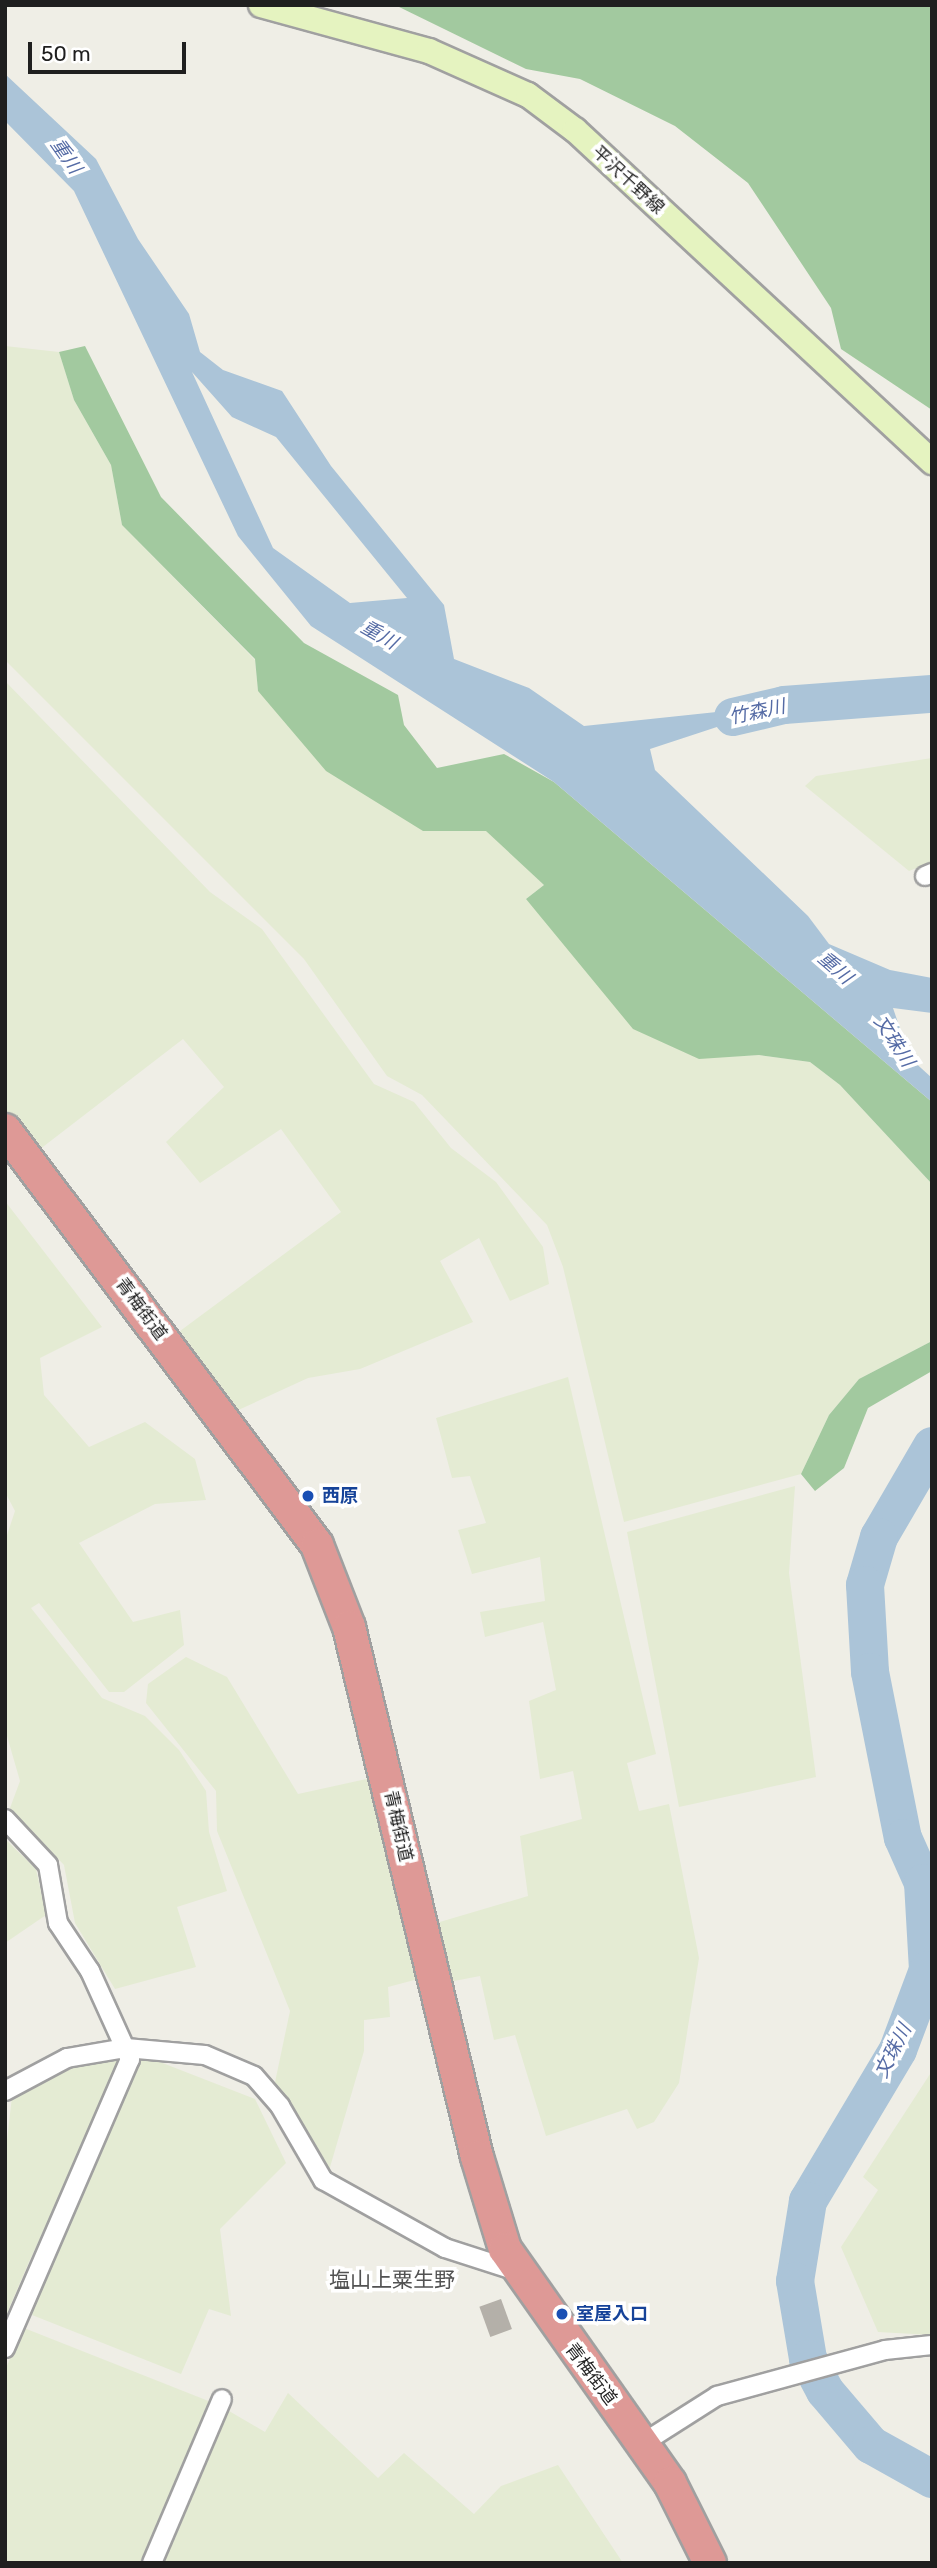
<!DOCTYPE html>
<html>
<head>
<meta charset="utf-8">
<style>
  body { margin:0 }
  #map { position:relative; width:937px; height:2568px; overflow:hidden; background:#efeee6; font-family:Rubik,"Noto Sans JP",sans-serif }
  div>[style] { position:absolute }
  .farmland>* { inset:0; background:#e4ebd3 }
  .forest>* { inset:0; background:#a2c99f }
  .water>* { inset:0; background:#abc4d8 }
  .river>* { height:38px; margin:-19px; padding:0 19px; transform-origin:19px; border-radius:19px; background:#abc4d8 }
  .building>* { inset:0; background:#b4b0a9; transform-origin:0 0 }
  .roads { filter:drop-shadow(2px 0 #a0a0a0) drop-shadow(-2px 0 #a0a0a0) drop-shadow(0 2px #a0a0a0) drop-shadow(0 -2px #a0a0a0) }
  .street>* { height:18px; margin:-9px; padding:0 9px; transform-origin:9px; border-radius:9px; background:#fff }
  .secondary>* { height:24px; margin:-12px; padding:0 12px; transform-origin:12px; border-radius:12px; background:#e5f3c0 }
  .highway>* { height:32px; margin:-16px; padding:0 16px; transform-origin:16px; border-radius:16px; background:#de9996 }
  .dots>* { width:19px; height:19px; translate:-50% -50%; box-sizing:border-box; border:4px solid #fff; border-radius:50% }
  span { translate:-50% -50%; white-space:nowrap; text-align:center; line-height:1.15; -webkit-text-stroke:7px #fff; paint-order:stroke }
  .street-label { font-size:18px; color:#1f1f1f }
  .transit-label { font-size:18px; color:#164399; font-weight:700 }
  .left { translate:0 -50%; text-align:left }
  .water-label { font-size:19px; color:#556ba5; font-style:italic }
  .quarter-label { font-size:21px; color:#525252 }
  .frame { position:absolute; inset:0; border:7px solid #1f1f1f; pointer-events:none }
  .scale { position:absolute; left:28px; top:42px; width:158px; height:32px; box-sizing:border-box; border:4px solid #1f1f1f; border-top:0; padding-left:9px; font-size:21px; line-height:24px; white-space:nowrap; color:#1f1f1f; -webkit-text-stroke:5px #fff; paint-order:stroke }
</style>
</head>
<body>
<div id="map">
  <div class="farmland">
    <i style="clip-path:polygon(5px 346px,59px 352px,74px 400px,111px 465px,122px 525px,255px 660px,258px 691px,423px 831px,486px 830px,544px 885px,526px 899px,699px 1058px,759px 1055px,810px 1062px,840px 1085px,932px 1184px,932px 1341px,859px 1379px,829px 1415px,801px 1474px,624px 1522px,563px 1267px,547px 1225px,422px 1095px,387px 1076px,304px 959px,5px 660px)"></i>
    <i style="clip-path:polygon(5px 681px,210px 892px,262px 929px,374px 1084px,414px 1102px,451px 1148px,496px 1182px,543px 1247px,549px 1284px,510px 1301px,479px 1238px,440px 1261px,473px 1322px,360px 1369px,308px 1378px,234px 1412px,180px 1331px,341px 1212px,281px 1129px,200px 1183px,166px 1142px,224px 1087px,183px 1039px,35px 1153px,5px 1111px)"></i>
    <i style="clip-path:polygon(932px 758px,932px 862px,909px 871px,805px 786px,816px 776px)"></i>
    <i style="clip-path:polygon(5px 1201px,102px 1327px,40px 1358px,44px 1395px,89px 1447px,145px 1422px,195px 1459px,206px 1500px,155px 1504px,79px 1543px,133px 1622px,180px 1610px,184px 1645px,124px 1692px,109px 1692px,39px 1603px,31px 1608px,102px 1698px,145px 1716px,179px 1750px,206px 1791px,209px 1832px,227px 1891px,177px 1907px,196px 1967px,115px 1989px,75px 1923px,64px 1865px,10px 1808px,20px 1781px,5px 1729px,5px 1541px,15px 1511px,5px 1492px)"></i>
    <i style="clip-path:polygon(568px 1377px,656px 1754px,627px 1763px,639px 1811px,669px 1804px,699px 1958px,679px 2083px,654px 2122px,637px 2129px,627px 2109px,546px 2136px,515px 2035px,494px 2040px,480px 1976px,449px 1982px,433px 1924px,528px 1896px,520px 1836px,582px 1819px,573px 1771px,540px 1779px,529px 1701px,556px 1690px,543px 1622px,485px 1637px,480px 1612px,545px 1601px,540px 1557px,472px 1574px,458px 1530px,486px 1523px,470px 1476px,452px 1478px,436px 1418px)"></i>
    <i style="clip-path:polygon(795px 1486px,789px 1573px,816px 1777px,679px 1807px,627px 1532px)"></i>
    <i style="clip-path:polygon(186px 1657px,227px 1677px,298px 1794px,371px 1778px,418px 1979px,388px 1987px,390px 2017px,364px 2020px,364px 2051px,328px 2174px,274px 2087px,290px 2011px,217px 1831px,216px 1791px,146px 1703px,148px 1684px)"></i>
    <i style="clip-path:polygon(5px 1839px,36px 1869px,46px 1915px,5px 1943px)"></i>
    <i style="clip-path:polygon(142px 2055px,255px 2099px,286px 2163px,220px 2229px,231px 2316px,209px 2309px,181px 2374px,27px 2313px)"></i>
    <i style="clip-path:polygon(122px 2060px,29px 2262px,5px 2318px,5px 2157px,12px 2097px,77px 2066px)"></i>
    <i style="clip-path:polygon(932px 2071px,932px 2335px,878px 2332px,841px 2247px,878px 2190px,863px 2177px)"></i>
    <i style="clip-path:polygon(24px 2328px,211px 2402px,143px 2563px,5px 2563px,5px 2370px)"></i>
    <i style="clip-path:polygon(288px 2393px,378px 2478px,404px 2453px,474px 2514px,501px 2486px,558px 2465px,623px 2563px,162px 2563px,229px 2411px,265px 2432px)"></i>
  </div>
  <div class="forest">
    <i style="clip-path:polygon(395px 5px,932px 5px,932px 410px,841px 349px,831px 308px,748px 183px,675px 126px,580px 79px,526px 69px)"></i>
    <i style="clip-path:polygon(85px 346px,161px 497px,304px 643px,398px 695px,404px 725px,437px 768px,504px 754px,554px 782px,932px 1102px,932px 1184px,840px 1085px,810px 1062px,759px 1055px,699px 1059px,633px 1029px,526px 899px,544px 885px,486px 831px,423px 831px,326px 771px,258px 691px,255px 659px,122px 525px,111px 465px,74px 400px,59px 352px)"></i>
    <i style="clip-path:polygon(932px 1341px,932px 1371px,868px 1408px,844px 1468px,815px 1491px,801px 1474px,829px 1415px,859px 1379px)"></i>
  </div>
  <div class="water">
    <i style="clip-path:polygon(evenodd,5px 74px,96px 159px,138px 239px,189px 314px,200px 352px,223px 370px,282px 391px,331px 466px,444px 605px,454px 659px,529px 688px,584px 726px,784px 705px,650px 749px,655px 770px,808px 916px,829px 944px,890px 970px,932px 978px,932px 1013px,893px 1008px,910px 1058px,932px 1078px,932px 1102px,554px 782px,311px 626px,238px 536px,74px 191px,5px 121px,5px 74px,192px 372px,232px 417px,276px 437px,407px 598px,350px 603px,273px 548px,192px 372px)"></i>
  </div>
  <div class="river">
    <i style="left:733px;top:717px;width:52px;rotate:-13.2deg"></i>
    <i style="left:784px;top:705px;width:148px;rotate:-4.3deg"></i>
    <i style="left:932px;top:1446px;width:105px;rotate:120.2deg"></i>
    <i style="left:879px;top:1537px;width:50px;rotate:106.3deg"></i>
    <i style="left:865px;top:1585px;width:87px;rotate:86.7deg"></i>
    <i style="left:870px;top:1672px;width:169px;rotate:78.8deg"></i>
    <i style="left:903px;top:1838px;width:49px;rotate:66deg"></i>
    <i style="left:923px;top:1883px;width:87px;rotate:86.7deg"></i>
    <i style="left:928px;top:1970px;width:85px;rotate:110.6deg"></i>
    <i style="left:898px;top:2050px;width:176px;rotate:120.8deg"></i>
    <i style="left:808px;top:2201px;width:81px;rotate:99.2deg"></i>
    <i style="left:795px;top:2281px;width:79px;rotate:80.5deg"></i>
    <i style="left:808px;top:2359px;width:36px;rotate:62deg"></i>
    <i style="left:825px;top:2391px;width:71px;rotate:49.6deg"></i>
    <i style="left:871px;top:2445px;width:70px;rotate:29.1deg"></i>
  </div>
  <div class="building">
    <i style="left:501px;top:2299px;width:32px;height:23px;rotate:70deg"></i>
  </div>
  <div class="roads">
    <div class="street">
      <i style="left:925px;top:876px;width:8px;rotate:-23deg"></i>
      <i style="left:5px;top:1819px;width:63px;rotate:46.9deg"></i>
      <i style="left:48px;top:1865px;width:59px;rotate:80.2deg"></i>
      <i style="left:58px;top:1923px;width:58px;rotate:56.3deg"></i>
      <i style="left:90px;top:1971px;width:97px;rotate:65.6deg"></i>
      <i style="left:130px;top:2059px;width:315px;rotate:113.4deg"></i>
      <i style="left:5px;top:2091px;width:70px;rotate:-28deg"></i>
      <i style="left:67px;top:2058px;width:60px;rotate:-9.6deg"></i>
      <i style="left:126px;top:2048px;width:79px;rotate:5.1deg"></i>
      <i style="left:205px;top:2055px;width:53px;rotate:23.2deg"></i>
      <i style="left:254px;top:2076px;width:40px;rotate:49deg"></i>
      <i style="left:280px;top:2106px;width:86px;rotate:59.8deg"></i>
      <i style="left:323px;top:2180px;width:140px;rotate:29.1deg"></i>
      <i style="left:445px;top:2248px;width:75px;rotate:17.9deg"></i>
      <i style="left:643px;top:2443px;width:88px;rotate:-32.4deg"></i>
      <i style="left:717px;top:2396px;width:174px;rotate:-15.3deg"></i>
      <i style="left:885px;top:2350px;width:47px;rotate:-6.1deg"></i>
      <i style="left:152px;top:2563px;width:178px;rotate:-66.9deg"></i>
    </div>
    <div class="secondary">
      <i style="left:261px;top:5px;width:174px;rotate:15.3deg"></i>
      <i style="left:429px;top:51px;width:108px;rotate:24deg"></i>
      <i style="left:528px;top:95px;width:59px;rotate:36.7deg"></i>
      <i style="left:575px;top:130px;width:488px;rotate:42.9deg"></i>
    </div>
    <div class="highway">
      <i style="left:5px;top:1130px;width:519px;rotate:53.06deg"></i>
      <i style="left:317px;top:1545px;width:88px;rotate:68.7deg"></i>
      <i style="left:349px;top:1627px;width:545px;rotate:76.42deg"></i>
      <i style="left:477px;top:2157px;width:96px;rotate:73.1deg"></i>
      <i style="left:505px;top:2249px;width:286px;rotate:54.8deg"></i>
      <i style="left:670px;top:2483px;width:89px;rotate:63.4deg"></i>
    </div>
  </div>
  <div class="dots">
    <i style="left:308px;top:1496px;background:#1a4fb4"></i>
    <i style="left:562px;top:2314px;background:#1a4fb4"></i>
  </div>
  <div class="street-label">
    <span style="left:628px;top:180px;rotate:43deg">平沢千野線</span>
    <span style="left:141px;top:1309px;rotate:53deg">青梅街道</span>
    <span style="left:398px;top:1826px;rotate:77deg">青梅街道</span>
    <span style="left:591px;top:2374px;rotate:53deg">青梅街道</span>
  </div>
  <div class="transit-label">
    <span class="left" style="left:322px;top:1496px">西原</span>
    <span class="left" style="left:576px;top:2314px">室屋入口</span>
  </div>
  <div class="water-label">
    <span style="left:66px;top:156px;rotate:55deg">重川</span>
    <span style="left:379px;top:635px;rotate:30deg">重川</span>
    <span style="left:757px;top:712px;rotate:-12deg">竹森川</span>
    <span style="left:835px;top:968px;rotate:41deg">重川</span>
    <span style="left:894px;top:1041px;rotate:57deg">文珠川</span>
    <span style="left:893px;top:2051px;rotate:-63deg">文珠川</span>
  </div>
  <div class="quarter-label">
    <span style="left:392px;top:2280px">塩山上粟生野</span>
  </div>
  <div class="frame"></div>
  <div class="scale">50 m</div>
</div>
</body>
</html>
